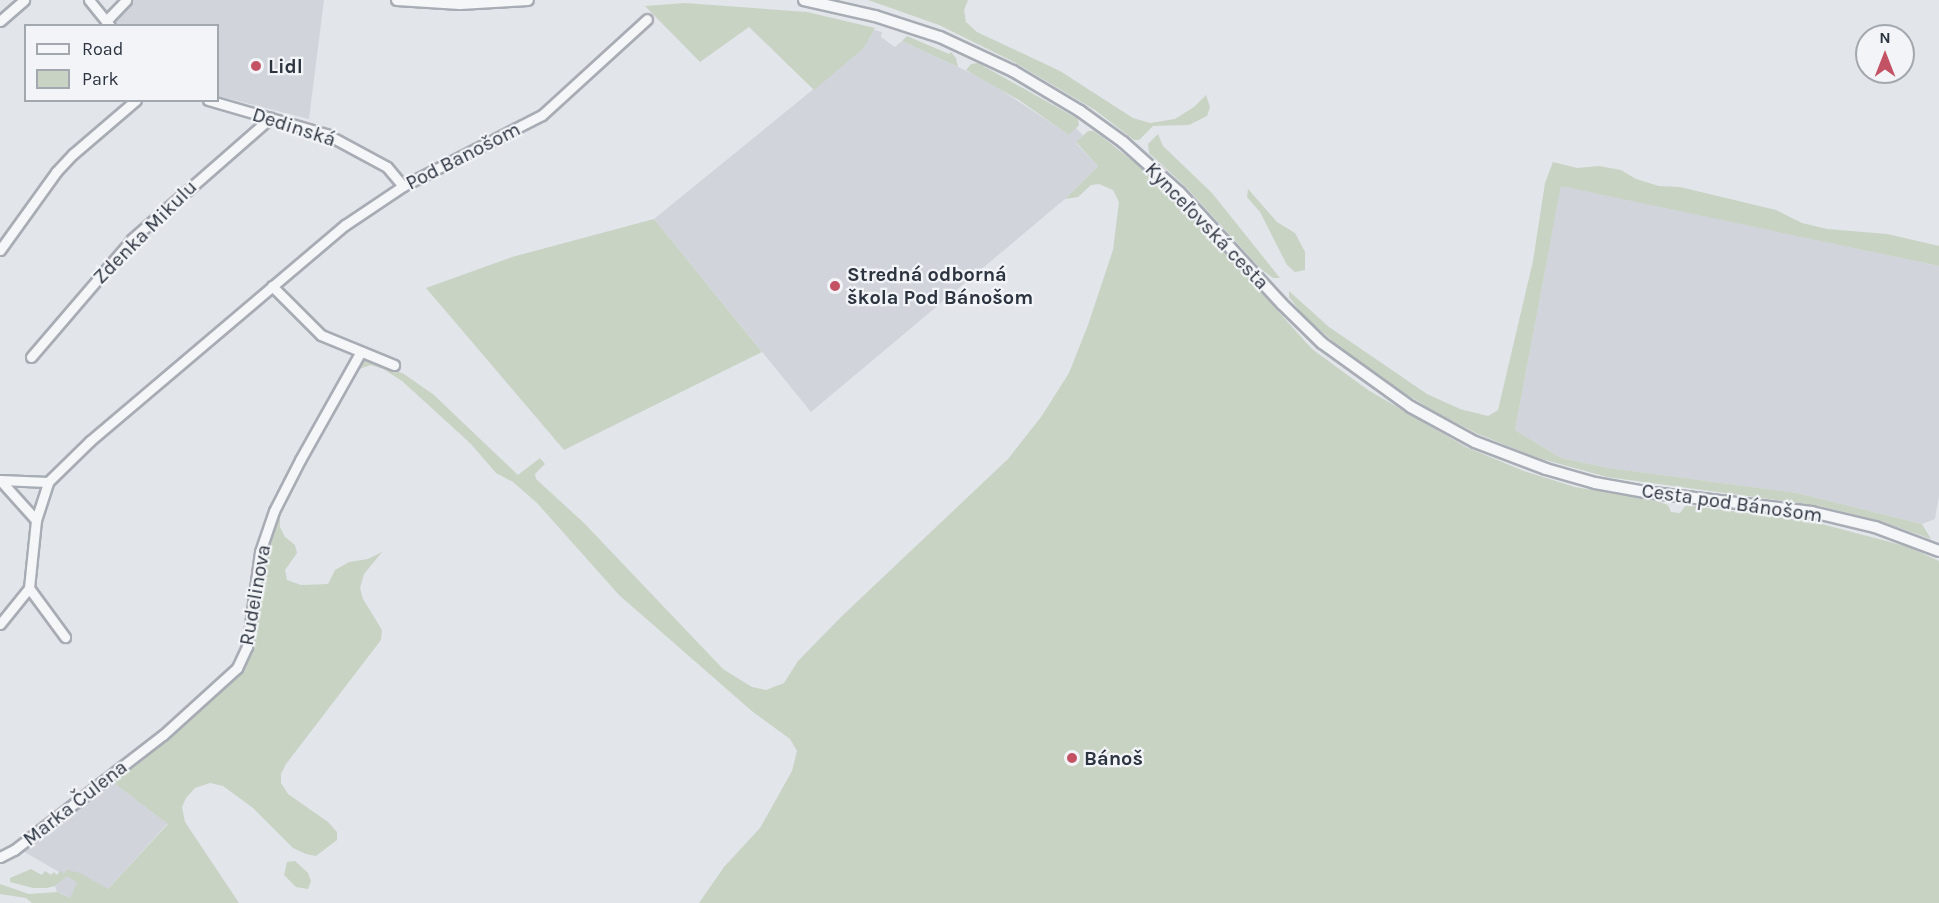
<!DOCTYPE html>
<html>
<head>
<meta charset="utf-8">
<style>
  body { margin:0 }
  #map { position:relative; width:1939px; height:903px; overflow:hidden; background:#e2e5ea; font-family:Karla,sans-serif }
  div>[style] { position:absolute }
  .built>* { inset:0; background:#d1d5db }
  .green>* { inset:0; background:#c8d3c4 }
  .roads { filter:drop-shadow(2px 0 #a8acb4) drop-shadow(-2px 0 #a8acb4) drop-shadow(0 2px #a8acb4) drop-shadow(0 -2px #a8acb4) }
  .minor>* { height:9px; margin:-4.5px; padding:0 4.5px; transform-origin:4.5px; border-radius:4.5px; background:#f5f6f8 }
  .tertiary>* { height:10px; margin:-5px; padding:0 5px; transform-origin:5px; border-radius:5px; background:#f5f6f8 }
  .dots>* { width:16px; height:16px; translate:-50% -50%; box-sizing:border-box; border:3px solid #f2f4f7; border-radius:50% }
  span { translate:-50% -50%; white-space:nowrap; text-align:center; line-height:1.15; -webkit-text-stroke:4.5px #f2f4f7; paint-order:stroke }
  .poi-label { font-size:20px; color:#2c3440; font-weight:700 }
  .left { translate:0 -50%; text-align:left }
  .street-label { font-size:20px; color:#2c3440 }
  .legend { position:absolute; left:24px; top:24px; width:195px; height:78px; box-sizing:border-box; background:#f2f4f7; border:2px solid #a3a7ae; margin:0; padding:8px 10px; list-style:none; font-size:18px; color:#2c3440 }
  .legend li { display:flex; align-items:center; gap:12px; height:30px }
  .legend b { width:30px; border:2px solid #a3a7ae }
  .north { position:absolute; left:1855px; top:24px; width:60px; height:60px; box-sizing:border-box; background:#f2f4f7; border:2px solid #a3a7ae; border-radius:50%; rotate:0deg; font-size:16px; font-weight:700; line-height:24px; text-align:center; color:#2c3440 }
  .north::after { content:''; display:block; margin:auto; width:21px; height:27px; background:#c45265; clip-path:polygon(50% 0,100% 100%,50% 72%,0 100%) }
</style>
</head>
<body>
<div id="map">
  <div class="built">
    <i style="clip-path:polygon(123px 0,324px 0,309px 119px,218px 96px,218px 26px,115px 25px,108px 17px)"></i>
    <i style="clip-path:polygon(874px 30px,882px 32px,881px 37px,895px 47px,902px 41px,986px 80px,1068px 134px,1076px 128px,1083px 135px,1076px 143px,1098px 166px,1065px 199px,811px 412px,654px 219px,864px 48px)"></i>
    <i style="clip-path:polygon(1561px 185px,1939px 266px,1939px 496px,1935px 519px,1922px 524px,1797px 493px,1609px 468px,1561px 458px,1515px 430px)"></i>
    <i style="clip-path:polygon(110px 780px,168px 823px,108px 889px,70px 898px,57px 892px,55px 886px,66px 876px,23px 851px,55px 821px)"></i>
  </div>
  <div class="green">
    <i style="clip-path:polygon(868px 0,968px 0,964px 10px,966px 22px,977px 32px,1060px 71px,1133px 118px,1150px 123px,1175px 119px,1194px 107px,1206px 95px,1210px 107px,1207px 116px,1189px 125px,1153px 126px,1139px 140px,1134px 140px,1095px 110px,1014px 62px,939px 25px)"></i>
    <i style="clip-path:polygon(685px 3px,807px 12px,875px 28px,864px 48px,814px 90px,749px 27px,700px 62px,645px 6px)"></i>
    <i style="clip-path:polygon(907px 36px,949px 54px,951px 52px,956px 58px,958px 67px,902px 41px)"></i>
    <i style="clip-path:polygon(978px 63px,1078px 119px,1079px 125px,1069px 135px,1019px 100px,966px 70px,971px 64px)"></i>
    <i style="clip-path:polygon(1088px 131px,1093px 131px,1101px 136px,1144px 170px,1189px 213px,1312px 349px,1368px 390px,1466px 447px,1524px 471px,1575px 487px,1657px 501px,1668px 505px,1671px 512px,1680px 513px,1686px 505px,1814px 522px,1909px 547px,1939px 561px,1939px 903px,699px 903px,724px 867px,760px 828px,792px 771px,797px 751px,790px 739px,753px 712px,619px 595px,537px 503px,513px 482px,496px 473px,470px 443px,402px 381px,383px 369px,371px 365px,356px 370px,361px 360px,367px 359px,404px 374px,434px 395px,518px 475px,540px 458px,545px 464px,535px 474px,536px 479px,584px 523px,723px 669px,752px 687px,766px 690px,784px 683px,798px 661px,842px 616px,1008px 459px,1041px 417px,1069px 373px,1088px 325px,1113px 250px,1119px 202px,1113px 190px,1099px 184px,1091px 185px,1078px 197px,1065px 199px,1098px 166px,1076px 142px)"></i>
    <i style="clip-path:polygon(1158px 134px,1163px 146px,1212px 193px,1280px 278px,1273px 278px,1261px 269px,1185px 186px,1149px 153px,1148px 144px)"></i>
    <i style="clip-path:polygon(1553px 162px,1577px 168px,1599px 166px,1621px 170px,1636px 179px,1659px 186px,1680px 187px,1776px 210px,1802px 223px,1827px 229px,1887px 234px,1939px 246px,1939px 266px,1561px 186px,1515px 430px,1561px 458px,1609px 468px,1797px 493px,1922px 524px,1931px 539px,1883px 522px,1820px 506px,1607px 477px,1538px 458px,1478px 434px,1435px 412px,1395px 387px,1344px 351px,1304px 316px,1289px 297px,1289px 291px,1329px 327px,1427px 394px,1460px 409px,1488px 416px,1498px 410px,1533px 261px,1545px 183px)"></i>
    <i style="clip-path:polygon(1248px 189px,1277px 222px,1295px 233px,1305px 252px,1305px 270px,1295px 272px,1287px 265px,1260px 212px,1247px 197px)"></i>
    <i style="clip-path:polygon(654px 219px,762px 352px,564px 450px,426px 288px,512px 257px)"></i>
    <i style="clip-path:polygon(280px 510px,280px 527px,285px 537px,295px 545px,297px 553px,285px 570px,287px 580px,301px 585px,328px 584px,335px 570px,349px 562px,368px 559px,382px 552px,364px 574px,360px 588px,363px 599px,382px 630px,381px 640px,286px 764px,281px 774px,281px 783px,288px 794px,328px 822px,337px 832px,337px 840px,316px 856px,306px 854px,293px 848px,253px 808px,223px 786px,210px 783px,195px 788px,186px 798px,182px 807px,185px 822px,239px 903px,32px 903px,26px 898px,0 894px,0 884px,29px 894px,57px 892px,70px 898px,77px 883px,67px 876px,55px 886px,47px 888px,33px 888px,10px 882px,10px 878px,31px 869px,42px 875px,45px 871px,51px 875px,54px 872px,57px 875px,60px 871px,64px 874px,67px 870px,80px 873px,108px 889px,168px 824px,110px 780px,193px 716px,245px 666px,253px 645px,262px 569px)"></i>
    <i style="clip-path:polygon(295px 861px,308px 873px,311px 881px,308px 889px,296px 887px,284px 875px,287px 862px)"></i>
  </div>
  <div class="roads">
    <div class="minor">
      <i style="left:89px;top:0;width:33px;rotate:51deg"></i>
      <i style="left:0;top:21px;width:32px;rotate:-41deg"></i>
      <i style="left:106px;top:21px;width:29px;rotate:-46deg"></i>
      <i style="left:208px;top:100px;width:123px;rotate:16.1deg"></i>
      <i style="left:326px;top:134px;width:69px;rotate:28.4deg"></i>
      <i style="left:387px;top:167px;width:25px;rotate:50deg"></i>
      <i style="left:0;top:250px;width:96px;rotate:-54.3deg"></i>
      <i style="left:56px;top:172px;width:25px;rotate:-47deg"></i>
      <i style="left:73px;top:154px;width:83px;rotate:-40.6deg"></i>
      <i style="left:272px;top:286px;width:69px;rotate:45deg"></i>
      <i style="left:321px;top:335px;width:79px;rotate:22.3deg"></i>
      <i style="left:31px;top:357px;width:155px;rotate:-49.4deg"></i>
      <i style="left:132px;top:239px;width:184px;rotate:-41.2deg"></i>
      <i style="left:0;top:480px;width:54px;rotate:48deg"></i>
      <i style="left:0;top:480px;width:48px;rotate:2.4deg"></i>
      <i style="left:29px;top:588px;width:61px;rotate:53.7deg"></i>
      <i style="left:0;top:624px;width:46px;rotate:-51.1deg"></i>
      <i style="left:29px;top:588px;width:68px;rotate:-84.1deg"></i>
      <i style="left:36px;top:520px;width:40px;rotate:-72deg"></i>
      <i style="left:48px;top:482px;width:59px;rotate:-44.3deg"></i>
      <i style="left:90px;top:441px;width:334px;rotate:-40.3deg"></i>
      <i style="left:345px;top:225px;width:70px;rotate:-33.9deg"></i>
      <i style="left:403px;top:186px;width:156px;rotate:-27.1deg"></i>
      <i style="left:542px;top:115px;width:142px;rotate:-42.4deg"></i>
      <i style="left:0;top:857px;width:16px;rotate:-27deg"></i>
      <i style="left:14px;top:850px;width:188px;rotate:-37.7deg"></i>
      <i style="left:163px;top:735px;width:100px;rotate:-42.2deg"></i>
      <i style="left:237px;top:668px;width:23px;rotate:-65deg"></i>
      <i style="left:247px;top:647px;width:96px;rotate:-82.2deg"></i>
      <i style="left:260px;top:552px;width:43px;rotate:-71.1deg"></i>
      <i style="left:274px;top:511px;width:57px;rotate:-63deg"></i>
      <i style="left:300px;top:460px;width:123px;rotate:-60.7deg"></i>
    </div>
    <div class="tertiary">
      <i style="left:397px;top:0;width:63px;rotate:3.6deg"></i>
      <i style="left:460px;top:4px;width:68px;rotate:-3.4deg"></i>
      <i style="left:804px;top:0;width:73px;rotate:12.7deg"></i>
      <i style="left:875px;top:16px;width:68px;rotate:17.9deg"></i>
      <i style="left:940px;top:37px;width:81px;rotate:25deg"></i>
      <i style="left:1013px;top:71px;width:78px;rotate:30.8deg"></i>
      <i style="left:1080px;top:111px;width:53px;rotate:35.8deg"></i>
      <i style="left:1123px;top:142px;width:75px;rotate:41.8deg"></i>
      <i style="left:1179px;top:192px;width:152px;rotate:47.4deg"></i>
      <i style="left:1282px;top:304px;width:56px;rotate:44.3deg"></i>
      <i style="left:1322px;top:343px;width:110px;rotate:35.7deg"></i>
      <i style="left:1411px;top:407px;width:73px;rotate:28.7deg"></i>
      <i style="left:1475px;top:442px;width:76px;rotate:20.8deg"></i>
      <i style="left:1546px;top:469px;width:51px;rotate:15.9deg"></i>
      <i style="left:1595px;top:483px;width:51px;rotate:10.2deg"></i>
      <i style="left:1645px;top:492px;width:168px;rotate:6.8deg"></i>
      <i style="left:1812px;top:512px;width:65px;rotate:13.4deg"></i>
      <i style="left:1875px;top:527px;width:68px;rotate:20.6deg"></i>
    </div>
  </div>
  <div class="dots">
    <i style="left:256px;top:66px;background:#c45265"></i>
    <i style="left:835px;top:286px;background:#c45265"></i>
    <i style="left:1072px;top:758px;background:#c45265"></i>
  </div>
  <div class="poi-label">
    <span class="left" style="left:268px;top:66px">Lidl</span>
    <span class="left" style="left:847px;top:286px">Stredná odborná<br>škola Pod Bánošom</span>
    <span class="left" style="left:1084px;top:758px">Bánoš</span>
  </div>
  <div class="street-label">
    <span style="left:294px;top:127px;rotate:18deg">Dedinská</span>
    <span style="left:463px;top:156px;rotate:-27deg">Pod Banošom</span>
    <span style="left:1207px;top:226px;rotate:46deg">Kynceľovská cesta</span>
    <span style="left:145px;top:232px;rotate:-45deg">Zdenka Mikulu</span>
    <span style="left:1732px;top:503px;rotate:8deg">Cesta pod Bánošom</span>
    <span style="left:255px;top:595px;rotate:-80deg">Rudelinova</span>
    <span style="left:75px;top:803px;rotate:-38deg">Marka Čulena</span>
  </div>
  <ul class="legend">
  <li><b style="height:8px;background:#f5f6f8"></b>Road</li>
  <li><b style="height:16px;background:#c8d3c4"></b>Park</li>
  </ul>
  <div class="north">N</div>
</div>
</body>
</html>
